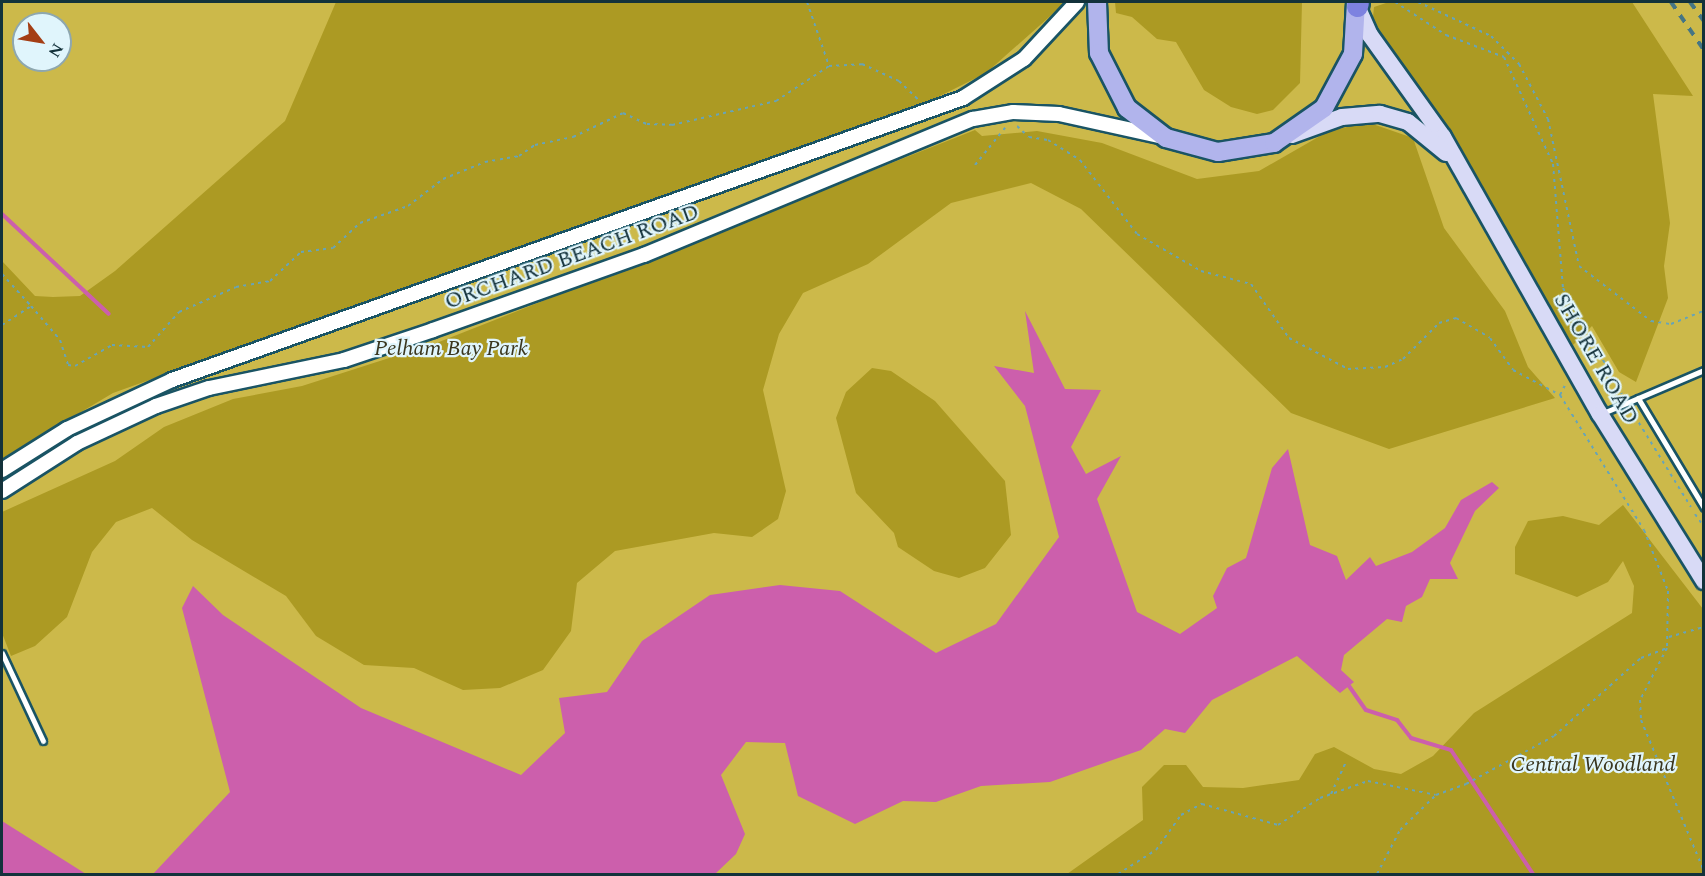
<!DOCTYPE html>
<html>
<head>
<meta charset="utf-8">
<style>
  body { margin:0 }
  #map { position:relative; width:1705px; height:876px; overflow:hidden; background:#93ddf4; font-family:Spectral,serif }
  div>[style] { position:absolute }
  .green>* { inset:0; background:#ccb94a }
  .forest>* { inset:0; background:#ac9a23 }
  .water>* { inset:0; background:#cc5fac }
  .stream>* { height:4px; margin:-2px; padding:0 2px; transform-origin:2px; border-radius:2px; background:#cc5fac }
  .path>* { height:2px; margin-top:-1px; transform-origin:0; background:repeating-linear-gradient(90deg,#68a4b6 0 3px,transparent 0 7.5px) }
  .roads { filter:drop-shadow(2px 0 #1a5464) drop-shadow(-2px 0 #1a5464) drop-shadow(0 2px #1a5464) drop-shadow(0 -2px #1a5464) }
  .service>* { height:5px; margin:-2.5px; padding:0 2.5px; transform-origin:2.5px; border-radius:2.5px; background:#fff }
  .tertiary>* { height:14px; margin:-7px; padding:0 7px; transform-origin:7px; border-radius:7px; background:#fff }
  .secondary>* { height:16px; margin:-8px; padding:0 8px; transform-origin:8px; border-radius:8px; background:#d8daf6 }
  .primary>* { height:18px; margin:-9px; padding:0 9px; transform-origin:9px; border-radius:9px; background:#b1b4ec }
  .motorway>* { height:21px; margin:-10.5px; padding:0 10.5px; transform-origin:10.5px; border-radius:10.5px; background:#7d82e0 }
  .rail>* { height:4px; margin-top:-2px; transform-origin:0; background:repeating-linear-gradient(90deg,#457584 0 8px,transparent 0 16px) }
  span { translate:-50% -50%; white-space:nowrap; text-align:center; line-height:1.15; -webkit-text-stroke:4.5px #e0f5fc; paint-order:stroke }
  .street-label { font-size:22px; color:#13323b }
  .park-label { font-size:22px; color:#3a361e; font-style:italic }
  .frame { position:absolute; inset:0; border:3px solid #13323b; pointer-events:none }
  .north { position:absolute; left:12px; top:12px; width:60px; height:60px; box-sizing:border-box; background:#e0f5fc; border:2px solid #8ea7af; border-radius:50%; rotate:121deg; font-size:16px; font-weight:700; line-height:24px; text-align:center; color:#13323b }
  .north::after { content:''; display:block; margin:auto; width:21px; height:27px; background:#a43e15; clip-path:polygon(50% 0,100% 100%,50% 72%,0 100%) }
</style>
</head>
<body>
<div id="map">
  <div class="green">
    <i style="clip-path:polygon(evenodd,2px 2px,1703px 2px,1703px 874px,2px 874px,2px 2px,24px 24px,60px 24px,60px 60px,24px 60px,24px 24px)"></i>
  </div>
  <div class="forest">
    <i style="clip-path:polygon(336px 2px,1066px 2px,986px 73px,936px 98px,113px 393px,2px 459px,2px 261px,35px 296px,53px 297px,80px 296px,115px 271px,285px 121px)"></i>
    <i style="clip-path:polygon(1115px 2px,1302px 2px,1300px 83px,1273px 110px,1257px 114px,1231px 107px,1204px 90px,1176px 42px,1157px 39px,1132px 17px,1116px 13px)"></i>
    <i style="clip-path:polygon(1389px 2px,1632px 2px,1693px 96px,1653px 94px,1670px 223px,1664px 266px,1668px 298px,1636px 382px,1619px 372px,1592px 326px,1573px 345px,1479px 186px,1372px 27px,1374px 7px)"></i>
    <i style="clip-path:polygon(1367px 122px,1413px 138px,1444px 228px,1505px 311px,1528px 367px,1555px 398px,1389px 449px,1291px 413px,1081px 209px,1031px 183px,951px 203px,868px 264px,803px 293px,779px 334px,763px 390px,786px 491px,778px 519px,752px 537px,714px 533px,615px 551px,577px 583px,571px 631px,543px 670px,500px 688px,463px 690px,414px 668px,364px 665px,316px 636px,286px 596px,192px 540px,152px 508px,116px 522px,92px 552px,67px 617px,35px 646px,11px 656px,2px 633px,2px 512px,115px 461px,164px 427px,233px 399px,302px 386px,439px 342px,975px 130px,982px 136px,1037px 131px,1102px 143px,1197px 179px,1259px 171px,1327px 132px)"></i>
    <i style="clip-path:polygon(872px 368px,891px 371px,935px 401px,1005px 481px,1011px 535px,985px 568px,959px 578px,934px 571px,898px 547px,894px 533px,856px 493px,836px 418px,846px 392px)"></i>
    <i style="clip-path:polygon(1623px 505px,1703px 609px,1703px 874px,1067px 874px,1143px 820px,1142px 787px,1164px 765px,1186px 765px,1203px 787px,1243px 788px,1299px 780px,1315px 754px,1334px 747px,1374px 769px,1401px 774px,1433px 756px,1474px 713px,1632px 613px,1634px 586px,1623px 561px,1608px 582px,1577px 597px,1515px 574px,1515px 547px,1528px 521px,1563px 516px,1599px 525px)"></i>
  </div>
  <div class="water">
    <i style="clip-path:polygon(1025px 311px,1065px 389px,1101px 390px,1071px 447px,1086px 474px,1121px 456px,1097px 499px,1137px 612px,1180px 634px,1217px 608px,1213px 596px,1227px 568px,1246px 558px,1272px 468px,1288px 449px,1310px 545px,1337px 556px,1346px 580px,1370px 557px,1376px 566px,1412px 552px,1445px 528px,1461px 500px,1492px 482px,1499px 488px,1475px 511px,1450px 563px,1458px 579px,1430px 579px,1422px 597px,1406px 606px,1402px 622px,1387px 619px,1344px 655px,1341px 670px,1354px 682px,1340px 693px,1297px 656px,1212px 700px,1185px 733px,1165px 729px,1141px 750px,1050px 782px,981px 786px,936px 802px,903px 801px,855px 824px,798px 796px,785px 743px,746px 742px,721px 775px,745px 834px,736px 854px,715px 874px,153px 874px,230px 792px,182px 608px,193px 586px,223px 615px,361px 708px,521px 775px,565px 733px,559px 698px,607px 692px,642px 641px,710px 595px,780px 585px,840px 591px,936px 653px,996px 624px,1059px 537px,1025px 406px,994px 366px,1034px 373px)"></i>
    <i style="clip-path:polygon(2px 821px,86px 874px,2px 874px)"></i>
  </div>
  <div class="stream">
    <i style="left:2px;top:214px;width:146px;rotate:43.1deg"></i>
    <i style="left:1349px;top:686px;width:29px;rotate:55deg"></i>
    <i style="left:1366px;top:710px;width:33px;rotate:18deg"></i>
    <i style="left:1397px;top:720px;width:23px;rotate:52deg"></i>
    <i style="left:1411px;top:738px;width:42px;rotate:16.7deg"></i>
    <i style="left:1451px;top:750px;width:149px;rotate:56.5deg"></i>
  </div>
  <div class="path">
    <i style="left:807px;top:2px;width:68px;rotate:71deg"></i>
    <i style="left:1395px;top:2px;width:61px;rotate:32.9deg"></i>
    <i style="left:1446px;top:35px;width:62px;rotate:20.8deg"></i>
    <i style="left:1504px;top:57px;width:118px;rotate:65.4deg"></i>
    <i style="left:1553px;top:164px;width:124px;rotate:85.4deg"></i>
    <i style="left:1563px;top:288px;width:121px;rotate:60.9deg"></i>
    <i style="left:1418px;top:2px;width:81px;rotate:25deg"></i>
    <i style="left:1491px;top:36px;width:40px;rotate:45deg"></i>
    <i style="left:1519px;top:64px;width:62px;rotate:62.2deg"></i>
    <i style="left:1548px;top:119px;width:150px;rotate:78.1deg"></i>
    <i style="left:1579px;top:266px;width:91px;rotate:37.4deg"></i>
    <i style="left:1651px;top:321px;width:20px;rotate:9deg"></i>
    <i style="left:1671px;top:324px;width:35px;rotate:-22deg"></i>
    <i style="left:1017px;top:126px;width:16px;rotate:43deg"></i>
    <i style="left:1029px;top:137px;width:19px;rotate:9deg"></i>
    <i style="left:1048px;top:140px;width:38px;rotate:32deg"></i>
    <i style="left:1080px;top:160px;width:93px;rotate:52.4deg"></i>
    <i style="left:1137px;top:234px;width:74px;rotate:30deg"></i>
    <i style="left:1201px;top:271px;width:52px;rotate:14.6deg"></i>
    <i style="left:1251px;top:284px;width:66px;rotate:54.9deg"></i>
    <i style="left:1289px;top:338px;width:67px;rotate:27.7deg"></i>
    <i style="left:1348px;top:369px;width:37px;rotate:-3deg"></i>
    <i style="left:1385px;top:367px;width:20px;rotate:-24deg"></i>
    <i style="left:1403px;top:359px;width:51px;rotate:-45deg"></i>
    <i style="left:1439px;top:323px;width:18px;rotate:-16deg"></i>
    <i style="left:1456px;top:318px;width:39px;rotate:30deg"></i>
    <i style="left:1490px;top:338px;width:39px;rotate:54deg"></i>
    <i style="left:1513px;top:370px;width:53px;rotate:28deg"></i>
    <i style="left:1560px;top:395px;width:159px;rotate:58.1deg"></i>
    <i style="left:1644px;top:530px;width:66px;rotate:68.5deg"></i>
    <i style="left:1668px;top:591px;width:57px;rotate:91deg"></i>
    <i style="left:1667px;top:648px;width:59px;rotate:117.4deg"></i>
    <i style="left:1640px;top:700px;width:20px;rotate:87deg"></i>
    <i style="left:1641px;top:720px;width:164px;rotate:67.4deg"></i>
    <i style="left:975px;top:165px;width:48px;rotate:-51deg"></i>
    <i style="left:2px;top:274px;width:43px;rotate:47.8deg"></i>
    <i style="left:2px;top:325px;width:35px;rotate:-33deg"></i>
    <i style="left:31px;top:306px;width:45px;rotate:49.5deg"></i>
    <i style="left:60px;top:340px;width:26px;rotate:72deg"></i>
    <i style="left:68px;top:365px;width:7px;rotate:8deg"></i>
    <i style="left:75px;top:366px;width:43px;rotate:-29.6deg"></i>
    <i style="left:112px;top:345px;width:36px;rotate:3deg"></i>
    <i style="left:148px;top:347px;width:47px;rotate:-48.5deg"></i>
    <i style="left:179px;top:312px;width:62px;rotate:-23.7deg"></i>
    <i style="left:236px;top:287px;width:35px;rotate:-10deg"></i>
    <i style="left:270px;top:281px;width:42px;rotate:-43.1deg"></i>
    <i style="left:301px;top:252px;width:32px;rotate:-7deg"></i>
    <i style="left:333px;top:248px;width:37px;rotate:-43deg"></i>
    <i style="left:360px;top:223px;width:51px;rotate:-19.5deg"></i>
    <i style="left:408px;top:206px;width:44px;rotate:-37.6deg"></i>
    <i style="left:443px;top:179px;width:45px;rotate:-22deg"></i>
    <i style="left:485px;top:162px;width:35px;rotate:-10deg"></i>
    <i style="left:519px;top:156px;width:19px;rotate:-35deg"></i>
    <i style="left:535px;top:145px;width:39px;rotate:-12deg"></i>
    <i style="left:573px;top:137px;width:55px;rotate:-25.6deg"></i>
    <i style="left:623px;top:113px;width:26px;rotate:25deg"></i>
    <i style="left:647px;top:124px;width:25px;rotate:2deg"></i>
    <i style="left:672px;top:125px;width:107px;rotate:-13deg"></i>
    <i style="left:776px;top:101px;width:64px;rotate:-33.4deg"></i>
    <i style="left:829px;top:66px;width:33px;rotate:-3deg"></i>
    <i style="left:862px;top:64px;width:41px;rotate:24.7deg"></i>
    <i style="left:899px;top:81px;width:28px;rotate:44deg"></i>
    <i style="left:1585px;top:356px;width:13px;rotate:-45deg"></i>
    <i style="left:1560px;top:395px;width:11px;rotate:-63deg"></i>
    <i style="left:1631px;top:410px;width:114px;rotate:58.3deg"></i>
    <i style="left:1695px;top:514px;width:16px;rotate:55deg"></i>
    <i style="left:1669px;top:637px;width:36px;rotate:-16deg"></i>
    <i style="left:1331px;top:794px;width:35px;rotate:-65deg"></i>
    <i style="left:1118px;top:874px;width:45px;rotate:-32.3deg"></i>
    <i style="left:1156px;top:850px;width:43px;rotate:-54.5deg"></i>
    <i style="left:1181px;top:815px;width:24px;rotate:-28deg"></i>
    <i style="left:1202px;top:804px;width:79px;rotate:15.4deg"></i>
    <i style="left:1278px;top:825px;width:50px;rotate:-32.7deg"></i>
    <i style="left:1320px;top:798px;width:51px;rotate:-19.5deg"></i>
    <i style="left:1368px;top:781px;width:69px;rotate:11.6deg"></i>
    <i style="left:1436px;top:795px;width:32px;rotate:-20deg"></i>
    <i style="left:1466px;top:784px;width:100px;rotate:-28.6deg"></i>
    <i style="left:1554px;top:736px;width:117px;rotate:-41.9deg"></i>
    <i style="left:1641px;top:658px;width:28px;rotate:-21deg"></i>
    <i style="left:1377px;top:874px;width:50px;rotate:-62.4deg"></i>
    <i style="left:1400px;top:830px;width:49px;rotate:-44.2deg"></i>
  </div>
  <div class="roads">
    <div class="service">
      <i style="left:1638px;top:398px;width:128px;rotate:59deg"></i>
      <i style="left:1603px;top:413px;width:110px;rotate:-23.1deg"></i>
      <i style="left:2px;top:653px;width:97px;rotate:65deg"></i>
    </div>
    <div class="tertiary">
      <i style="left:2px;top:470px;width:77px;rotate:-32.2deg"></i>
      <i style="left:67px;top:429px;width:116px;rotate:-25deg"></i>
      <i style="left:172px;top:380px;width:840px;rotate:-19.62deg"></i>
      <i style="left:963px;top:98px;width:72px;rotate:-32.6deg"></i>
      <i style="left:1024px;top:59px;width:78px;rotate:-47.1deg"></i>
      <i style="left:2px;top:491px;width:89px;rotate:-32.6deg"></i>
      <i style="left:77px;top:443px;width:87px;rotate:-25.1deg"></i>
      <i style="left:156px;top:406px;width:56px;rotate:-18.8deg"></i>
      <i style="left:209px;top:388px;width:138px;rotate:-11.7deg"></i>
      <i style="left:344px;top:360px;width:94px;rotate:-18.6deg"></i>
      <i style="left:433px;top:330px;width:224px;rotate:-19.6deg"></i>
      <i style="left:644px;top:255px;width:356px;rotate:-22.5deg"></i>
      <i style="left:973px;top:119px;width:41px;rotate:-9.9deg"></i>
      <i style="left:1013px;top:112px;width:46px;rotate:2.5deg"></i>
      <i style="left:1059px;top:114px;width:102px;rotate:12.4deg"></i>
    </div>
    <div class="secondary">
      <i style="left:1357px;top:6px;width:32px;rotate:66deg"></i>
      <i style="left:1370px;top:35px;width:125px;rotate:54.4deg"></i>
      <i style="left:1443px;top:137px;width:318px;rotate:60.5deg"></i>
      <i style="left:1600px;top:414px;width:197px;rotate:58.1deg"></i>
      <i style="left:1292px;top:135px;width:53px;rotate:-19.8deg"></i>
      <i style="left:1342px;top:117px;width:38px;rotate:-5deg"></i>
      <i style="left:1380px;top:114px;width:29px;rotate:16deg"></i>
      <i style="left:1408px;top:122px;width:49px;rotate:39.2deg"></i>
    </div>
    <div class="primary">
      <i style="left:1097px;top:2px;width:51px;rotate:87.8deg"></i>
      <i style="left:1099px;top:53px;width:62px;rotate:63deg"></i>
      <i style="left:1127px;top:108px;width:49px;rotate:37.6deg"></i>
      <i style="left:1166px;top:138px;width:54px;rotate:15.1deg"></i>
      <i style="left:1218px;top:152px;width:57px;rotate:-9.1deg"></i>
      <i style="left:1274px;top:143px;width:61px;rotate:-35deg"></i>
      <i style="left:1324px;top:108px;width:61px;rotate:-61.8deg"></i>
      <i style="left:1353px;top:54px;width:52px;rotate:-86.7deg"></i>
    </div>
    <div class="motorway">
      <i style="left:1357px;top:6px;width:4px;rotate:-76deg"></i>
    </div>
  </div>
  <div class="rail">
    <i style="left:1671px;top:2px;width:58px;rotate:55.5deg"></i>
    <i style="left:1690px;top:2px;width:24px;rotate:54deg"></i>
  </div>
  <div class="street-label">
    <span style="left:572px;top:257px;rotate:-20deg">ORCHARD BEACH ROAD</span>
    <span style="left:1596px;top:359px;rotate:60deg">SHORE ROAD</span>
  </div>
  <div class="park-label">
    <span style="left:451px;top:349px">Pelham Bay Park</span>
    <span style="left:1593px;top:765px">Central Woodland</span>
  </div>
  <div class="frame"></div>
  <div class="north">N</div>
</div>
</body>
</html>
